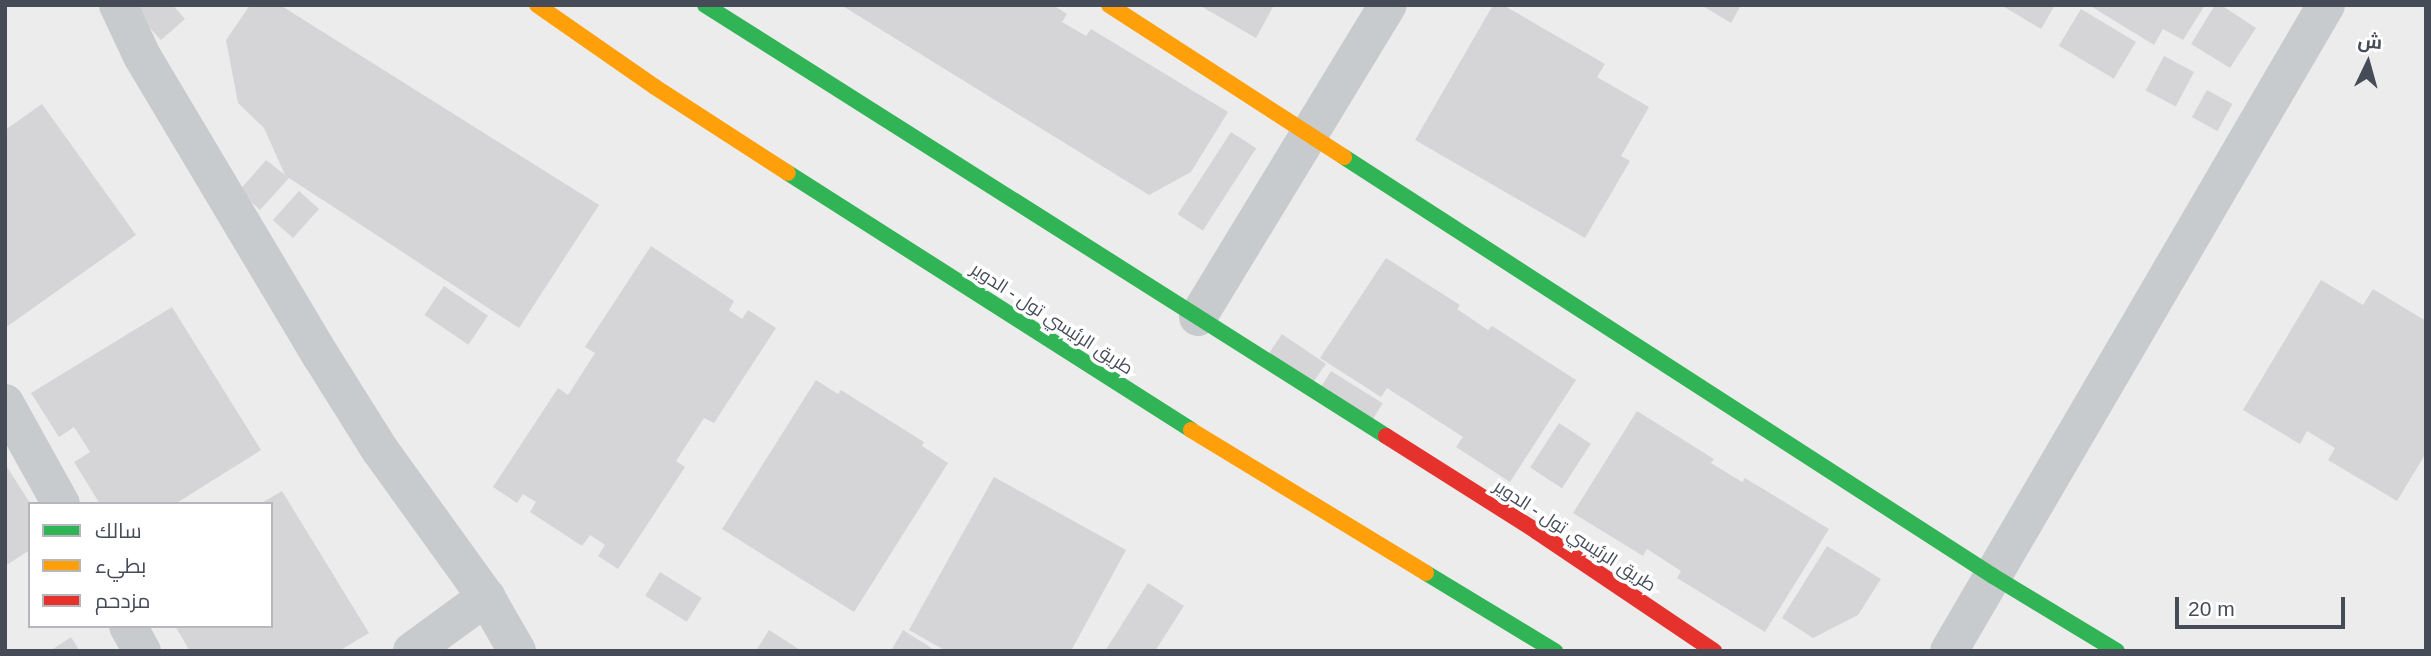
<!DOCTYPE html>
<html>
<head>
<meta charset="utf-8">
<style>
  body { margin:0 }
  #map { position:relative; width:2431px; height:656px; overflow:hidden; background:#edecec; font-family:Helvetica,Cairo,sans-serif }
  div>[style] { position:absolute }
  .building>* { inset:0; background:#d5d4d7; transform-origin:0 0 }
  .street>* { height:38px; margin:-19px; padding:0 19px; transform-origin:19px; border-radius:19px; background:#c8cbcd }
  .fast>* { height:16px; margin:-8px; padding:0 8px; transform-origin:8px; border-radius:8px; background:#30b455 }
  .slow>* { height:16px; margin:-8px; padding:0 8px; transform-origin:8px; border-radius:8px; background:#ff9f0a }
  .jam>* { height:16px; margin:-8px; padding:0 8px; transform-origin:8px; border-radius:8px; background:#e5322d }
  span { translate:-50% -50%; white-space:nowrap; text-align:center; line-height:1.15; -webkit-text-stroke:7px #fff; paint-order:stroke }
  .street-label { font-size:18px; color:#454c58 }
  .frame { position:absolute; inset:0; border:7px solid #454c58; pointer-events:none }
  .legend { position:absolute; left:28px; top:502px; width:245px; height:126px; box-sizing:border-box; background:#fff; border:2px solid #b5b7bc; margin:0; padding:9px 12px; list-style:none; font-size:21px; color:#454c58 }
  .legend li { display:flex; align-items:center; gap:14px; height:35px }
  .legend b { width:35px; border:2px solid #b5b7bc }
  .north { position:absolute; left:2333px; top:28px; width:70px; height:70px; -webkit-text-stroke:5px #fff; paint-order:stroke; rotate:5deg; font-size:19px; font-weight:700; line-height:28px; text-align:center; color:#454c58 }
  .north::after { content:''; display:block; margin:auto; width:24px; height:32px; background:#454c58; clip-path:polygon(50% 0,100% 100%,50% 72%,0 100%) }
  .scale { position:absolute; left:2175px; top:597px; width:170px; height:32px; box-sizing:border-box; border:4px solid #454c58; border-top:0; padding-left:9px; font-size:21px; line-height:24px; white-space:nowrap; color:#454c58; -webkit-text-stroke:5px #fff; paint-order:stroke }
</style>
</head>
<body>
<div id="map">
  <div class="building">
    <i style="clip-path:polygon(143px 5px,173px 5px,185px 19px,161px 40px,135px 12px)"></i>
    <i style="clip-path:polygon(250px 5px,280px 5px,599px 205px,519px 328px,289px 178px,260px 210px,239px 191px,266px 160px,285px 175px,264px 128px,238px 103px,226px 40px)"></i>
    <i style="clip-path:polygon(841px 5px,1053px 5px,1067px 14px,1062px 22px,1086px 36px,1091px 29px,1228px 112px,1191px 172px,1149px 195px)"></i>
    <i style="clip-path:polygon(1199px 5px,1274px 5px,1256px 38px)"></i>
    <i style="clip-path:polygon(1493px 5px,1503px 5px,1605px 64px,1597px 77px,1649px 107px,1621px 156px,1630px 161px,1585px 238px,1415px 140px)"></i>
    <i style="clip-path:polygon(1701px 5px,1741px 5px,1731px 23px)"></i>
    <i style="clip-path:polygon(2001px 5px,2055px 5px,2041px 29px)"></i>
    <i style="clip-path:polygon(2089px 5px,2205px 5px,2183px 40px,2163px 29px,2154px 45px)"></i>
    <i style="clip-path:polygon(2215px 5px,2221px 5px,2256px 28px,2230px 68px,2191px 44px)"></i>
    <i style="left:2081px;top:9px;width:64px;height:43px;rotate:31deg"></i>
    <i style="left:2164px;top:56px;width:34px;height:39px;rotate:28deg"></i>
    <i style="left:2207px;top:90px;width:29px;height:31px;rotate:29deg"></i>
    <i style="clip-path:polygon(42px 104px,136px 235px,5px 328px,5px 130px)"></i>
    <i style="left:1231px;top:132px;width:30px;height:98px;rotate:33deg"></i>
    <i style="left:299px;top:191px;width:27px;height:39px;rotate:42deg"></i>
    <i style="clip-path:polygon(651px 246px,734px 301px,729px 310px,742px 319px,748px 310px,776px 328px,714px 423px,704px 418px,676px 461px,685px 467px,618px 569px,598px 556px,605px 545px,590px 535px,582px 546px,530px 512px,536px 502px,523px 494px,517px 503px,493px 487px,558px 388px,568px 395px,595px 353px,585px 347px)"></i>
    <i style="clip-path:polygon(1386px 258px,1460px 305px,1457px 309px,1488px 330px,1492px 326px,1576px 380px,1510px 482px,1456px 447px,1463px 437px,1387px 388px,1381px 397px,1320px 358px)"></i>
    <i style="clip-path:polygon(2321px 280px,2363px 305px,2373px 289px,2426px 321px,2426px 453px,2397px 501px,2328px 460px,2335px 448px,2307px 431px,2300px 444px,2243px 410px)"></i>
    <i style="left:444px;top:286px;width:53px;height:35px;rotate:34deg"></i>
    <i style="clip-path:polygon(172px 307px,261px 450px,175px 504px,100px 504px,74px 462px,90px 452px,74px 427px,59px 437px,31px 393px)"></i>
    <i style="left:1282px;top:334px;width:53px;height:27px;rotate:34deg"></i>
    <i style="left:1331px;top:371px;width:61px;height:22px;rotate:32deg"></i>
    <i style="clip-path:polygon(816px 380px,838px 394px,841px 390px,924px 442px,922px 446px,948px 463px,854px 612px,722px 529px)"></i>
    <i style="clip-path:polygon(1637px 411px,1714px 459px,1711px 463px,1742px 482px,1745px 478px,1829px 529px,1765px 632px,1677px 578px,1681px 571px,1647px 549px,1643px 556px,1573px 513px)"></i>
    <i style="left:1559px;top:423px;width:38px;height:53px;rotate:33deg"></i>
    <i style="clip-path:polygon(5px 464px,30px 503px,30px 550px,5px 566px)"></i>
    <i style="clip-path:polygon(994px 477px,1126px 550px,1071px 651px,946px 651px,909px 630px)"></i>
    <i style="clip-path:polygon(282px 491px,369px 633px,339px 651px,190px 651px,175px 626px,271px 626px,271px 504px,260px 504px)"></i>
    <i style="clip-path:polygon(1827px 546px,1881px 579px,1858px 615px,1813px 638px,1782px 618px)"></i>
    <i style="left:660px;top:572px;width:49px;height:28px;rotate:32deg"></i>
    <i style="clip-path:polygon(1148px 583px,1184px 606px,1155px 651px,1105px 651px)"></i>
    <i style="clip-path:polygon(769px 630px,802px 651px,756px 651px)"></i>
    <i style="clip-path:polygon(903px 630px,936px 651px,891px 651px)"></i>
    <i style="clip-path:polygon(71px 637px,80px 651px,50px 651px)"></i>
  </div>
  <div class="street">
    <i style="left:118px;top:5px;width:56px;rotate:64.8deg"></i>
    <i style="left:142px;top:56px;width:349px;rotate:59.2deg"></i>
    <i style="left:321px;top:356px;width:111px;rotate:57.9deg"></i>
    <i style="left:380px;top:450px;width:181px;rotate:54.2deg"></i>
    <i style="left:486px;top:597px;width:62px;rotate:60.1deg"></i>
    <i style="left:1198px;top:317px;width:365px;rotate:-58.7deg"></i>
    <i style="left:5px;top:403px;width:115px;rotate:61deg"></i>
    <i style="left:128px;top:626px;width:29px;rotate:61deg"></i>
    <i style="left:412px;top:651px;width:92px;rotate:-36.1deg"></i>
    <i style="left:1949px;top:651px;width:748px;rotate:-59.73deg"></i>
  </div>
  <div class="fast">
    <i style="left:705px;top:5px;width:806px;rotate:32.33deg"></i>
    <i style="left:1344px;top:157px;width:773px;rotate:32.85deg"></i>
    <i style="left:1993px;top:576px;width:145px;rotate:31.2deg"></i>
    <i style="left:788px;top:173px;width:478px;rotate:32.5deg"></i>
    <i style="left:1426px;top:573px;width:151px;rotate:31.2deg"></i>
  </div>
  <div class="slow">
    <i style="left:537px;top:5px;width:144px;rotate:34.8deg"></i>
    <i style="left:655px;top:87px;width:158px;rotate:32.9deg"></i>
    <i style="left:1109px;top:5px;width:280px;rotate:32.9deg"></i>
    <i style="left:1191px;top:430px;width:275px;rotate:31.3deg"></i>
  </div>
  <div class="jam">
    <i style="left:1386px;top:436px;width:178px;rotate:32.3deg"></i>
    <i style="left:1536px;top:531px;width:215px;rotate:34deg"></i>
  </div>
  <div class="street-label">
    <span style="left:1052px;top:319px;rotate:33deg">طريق الرئيسي تول - الدوير</span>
    <span style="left:1575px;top:536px;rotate:33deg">طريق الرئيسي تول - الدوير</span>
  </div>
  <div class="frame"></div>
  <ul class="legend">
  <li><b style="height:9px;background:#30b455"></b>سالك</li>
  <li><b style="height:9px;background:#ff9f0a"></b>بطيء</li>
  <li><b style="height:9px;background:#e5322d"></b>مزدحم</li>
  </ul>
  <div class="north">ش</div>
  <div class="scale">20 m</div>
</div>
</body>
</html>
